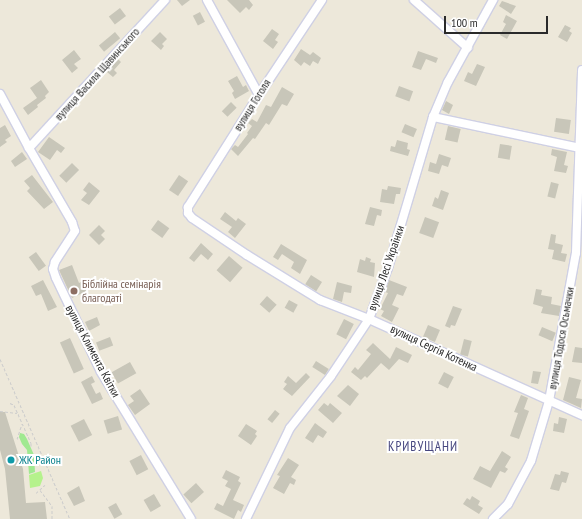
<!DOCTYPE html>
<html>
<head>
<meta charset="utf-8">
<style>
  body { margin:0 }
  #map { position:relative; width:582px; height:519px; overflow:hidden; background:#ede8da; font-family:"PT Sans Narrow",sans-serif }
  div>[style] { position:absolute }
  .green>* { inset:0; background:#a0e991 }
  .pitch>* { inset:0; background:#b5f28c }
  .building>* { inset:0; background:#c8c6b9; transform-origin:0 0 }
  .path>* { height:1px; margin-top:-0.5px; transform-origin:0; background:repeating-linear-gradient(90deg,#ccc 0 3px,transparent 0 5px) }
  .roads { filter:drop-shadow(1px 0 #cfd0e4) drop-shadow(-1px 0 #cfd0e4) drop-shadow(0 1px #cfd0e4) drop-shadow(0 -1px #cfd0e4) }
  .minor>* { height:8px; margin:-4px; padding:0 4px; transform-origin:4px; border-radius:4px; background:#fff }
  .dots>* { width:11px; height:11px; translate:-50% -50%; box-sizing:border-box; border:2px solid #fff; border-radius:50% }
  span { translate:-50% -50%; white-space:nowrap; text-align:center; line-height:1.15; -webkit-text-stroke:4px #fff; paint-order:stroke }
  .street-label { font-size:12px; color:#2a2a2a }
  .education-label { font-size:12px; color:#785e54 }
  .left { translate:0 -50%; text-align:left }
  .culture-label { font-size:12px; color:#0d838f }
  .neighbourhood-label { font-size:13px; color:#46467f; letter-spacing:1px }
  .scale { position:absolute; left:444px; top:16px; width:104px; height:18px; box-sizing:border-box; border:2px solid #2a2a2a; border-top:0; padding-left:5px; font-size:12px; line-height:14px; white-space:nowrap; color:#2a2a2a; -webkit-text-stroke:3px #fff; paint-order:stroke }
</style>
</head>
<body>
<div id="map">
  <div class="green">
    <i style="clip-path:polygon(20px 433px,24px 434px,27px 439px,34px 455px,35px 472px,29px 474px,27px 450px,22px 444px,19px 437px)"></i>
  </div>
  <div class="pitch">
    <i style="clip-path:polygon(41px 471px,43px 478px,40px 486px,30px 488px,29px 475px)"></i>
  </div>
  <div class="building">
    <i style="clip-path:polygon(177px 0,190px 0,182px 6px)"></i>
    <i style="clip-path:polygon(227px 0,249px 0,253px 5px,249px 10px,246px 7px,240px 13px)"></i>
    <i style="clip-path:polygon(502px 1px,516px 6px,511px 14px,499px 6px)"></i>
    <i style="left:120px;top:8px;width:10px;height:14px;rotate:53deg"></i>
    <i style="left:200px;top:12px;width:11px;height:8px;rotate:63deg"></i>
    <i style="clip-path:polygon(506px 15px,517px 21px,507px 39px,500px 35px,506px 24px,503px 22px)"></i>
    <i style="clip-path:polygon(565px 25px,571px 28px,569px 31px,572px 33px,567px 42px,558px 37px)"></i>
    <i style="clip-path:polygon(272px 29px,279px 34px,275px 40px,278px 42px,273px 49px,263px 41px)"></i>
    <i style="left:115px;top:32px;width:8px;height:21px;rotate:50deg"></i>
    <i style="clip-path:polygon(160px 32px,167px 39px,162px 44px,164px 46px,161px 50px,151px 41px)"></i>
    <i style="clip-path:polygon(301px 49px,310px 55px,313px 52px,321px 58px,318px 64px,313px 61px,310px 66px,304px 62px,301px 66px,294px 60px)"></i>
    <i style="clip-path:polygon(74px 50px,81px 59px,74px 64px,78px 68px,72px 73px,62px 60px)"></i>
    <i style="clip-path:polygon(418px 51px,438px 58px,436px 63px,426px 59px,421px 70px,412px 67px)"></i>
    <i style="clip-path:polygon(118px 59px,121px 62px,114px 70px,117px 73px,113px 77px,107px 72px)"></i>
    <i style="clip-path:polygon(477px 64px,485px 67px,476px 86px,464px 81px,468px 72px,472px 74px)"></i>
    <i style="clip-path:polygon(237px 76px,243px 87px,246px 85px,249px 91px,235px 99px,232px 93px,234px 91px,228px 81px)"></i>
    <i style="clip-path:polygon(41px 80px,49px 92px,45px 96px,46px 98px,37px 105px,38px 107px,28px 115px,23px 108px,37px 98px,30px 88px)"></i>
    <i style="left:399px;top:86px;width:15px;height:11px;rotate:20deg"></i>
    <i style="clip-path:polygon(282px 87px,294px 94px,287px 106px,282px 104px,269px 125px,266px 123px,255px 139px,253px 138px,238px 156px,231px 149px,235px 145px,238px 147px,248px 134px,247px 133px,252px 126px,248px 123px,252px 119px,257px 122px,266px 105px,271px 107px)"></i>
    <i style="clip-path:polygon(446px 101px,453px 105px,449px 114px,442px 110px)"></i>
    <i style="left:231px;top:102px;width:8px;height:13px;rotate:45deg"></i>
    <i style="left:556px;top:118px;width:15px;height:14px;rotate:8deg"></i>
    <i style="left:405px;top:124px;width:13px;height:9px;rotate:23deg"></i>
    <i style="clip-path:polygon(5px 125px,11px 136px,5px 140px,7px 142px,0 147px,0 128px)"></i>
    <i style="left:448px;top:126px;width:13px;height:14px;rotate:13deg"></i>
    <i style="clip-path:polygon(49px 137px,65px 148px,61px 153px,57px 150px,50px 160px,38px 152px)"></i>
    <i style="clip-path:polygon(397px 140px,408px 143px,407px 149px,410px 150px,408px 156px,390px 151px,391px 146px,395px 147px)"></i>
    <i style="left:500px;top:144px;width:12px;height:14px;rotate:9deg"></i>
    <i style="clip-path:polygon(552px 149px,567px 152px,564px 165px,568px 166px,566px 173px,554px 171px,557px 157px,551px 155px)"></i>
    <i style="clip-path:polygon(22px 152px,27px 159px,15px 167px,11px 161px)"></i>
    <i style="clip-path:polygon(439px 154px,451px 158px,448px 167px,442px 165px,439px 174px,428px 171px,430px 162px,436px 164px)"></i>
    <i style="left:72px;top:163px;width:10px;height:18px;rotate:45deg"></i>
    <i style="clip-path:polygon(32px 175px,53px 202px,44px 209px,27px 191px,30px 188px,24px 181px)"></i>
    <i style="left:179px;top:175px;width:11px;height:18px;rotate:34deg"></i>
    <i style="clip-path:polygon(89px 182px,100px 191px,89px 205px,81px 200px,87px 193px,83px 190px)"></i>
    <i style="left:551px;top:182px;width:8px;height:15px;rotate:14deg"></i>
    <i style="clip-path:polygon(388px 186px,401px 188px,400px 194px,396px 194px,394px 204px,380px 202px,382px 189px,387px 190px)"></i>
    <i style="clip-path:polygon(441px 190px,449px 193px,443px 210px,432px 206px,435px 197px,438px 199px)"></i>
    <i style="clip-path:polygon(370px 207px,382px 210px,381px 216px,377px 215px,374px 226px,365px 224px)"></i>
    <i style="clip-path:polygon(225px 212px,236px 221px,238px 218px,246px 224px,235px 238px,228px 232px,232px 227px,220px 219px)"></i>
    <i style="left:425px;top:217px;width:15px;height:17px;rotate:20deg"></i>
    <i style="left:158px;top:220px;width:14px;height:12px;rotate:36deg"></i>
    <i style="clip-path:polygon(99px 225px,105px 231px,101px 235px,105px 239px,99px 245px,89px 235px)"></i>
    <i style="clip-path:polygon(551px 234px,556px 235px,555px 243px,563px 245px,561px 253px,567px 254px,565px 262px,552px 259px,554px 250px,548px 249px)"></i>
    <i style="clip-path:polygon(201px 243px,213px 254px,208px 260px,201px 254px,194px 262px,189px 258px)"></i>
    <i style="clip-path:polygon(281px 244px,307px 260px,300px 274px,291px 268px,294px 262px,282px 254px,278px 260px,273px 257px)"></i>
    <i style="left:36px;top:252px;width:17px;height:9px;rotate:54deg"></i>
    <i style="left:229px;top:256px;width:18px;height:19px;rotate:41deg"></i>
    <i style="clip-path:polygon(366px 257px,371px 259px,370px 262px,375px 263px,374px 277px,357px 272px,360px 259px,365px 261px)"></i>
    <i style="clip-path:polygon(72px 265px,79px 283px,83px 281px,87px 291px,72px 298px,59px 270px)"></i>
    <i style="left:311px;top:275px;width:13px;height:11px;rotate:32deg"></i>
    <i style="clip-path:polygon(43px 280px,57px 307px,48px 311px,41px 294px,36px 296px,31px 286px)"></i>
    <i style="clip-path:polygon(389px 280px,407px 287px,403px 296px,397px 294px,392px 305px,399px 308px,392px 322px,381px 316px,384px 311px,380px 309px,388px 293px,385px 292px)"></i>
    <i style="clip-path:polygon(337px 282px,352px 286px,351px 293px,344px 292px,342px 302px,333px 299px)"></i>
    <i style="clip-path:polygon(536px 289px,542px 290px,541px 295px,552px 297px,551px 304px,561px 306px,559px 316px,541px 313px,543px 307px,533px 304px)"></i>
    <i style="left:267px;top:296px;width:13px;height:11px;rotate:42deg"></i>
    <i style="left:289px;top:300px;width:10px;height:9px;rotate:29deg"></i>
    <i style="clip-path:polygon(453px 306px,462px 309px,455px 326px,451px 325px,450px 328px,445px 326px)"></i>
    <i style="clip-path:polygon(97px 317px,100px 325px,89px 331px,85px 322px)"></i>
    <i style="left:344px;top:319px;width:11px;height:17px;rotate:27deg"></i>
    <i style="left:428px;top:325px;width:13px;height:13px;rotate:23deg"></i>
    <i style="left:542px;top:327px;width:15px;height:9px;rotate:23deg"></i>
    <i style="left:110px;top:337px;width:9px;height:15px;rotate:69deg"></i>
    <i style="left:70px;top:338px;width:34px;height:11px;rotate:66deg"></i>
    <i style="left:464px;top:339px;width:8px;height:16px;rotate:14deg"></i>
    <i style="clip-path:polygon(373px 343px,390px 359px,396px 347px,412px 355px,408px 363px,399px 359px,389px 370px,381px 363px,367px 378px,365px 376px,361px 380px,351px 372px,355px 367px,358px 370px,371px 354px,366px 350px)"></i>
    <i style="clip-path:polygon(575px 347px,582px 348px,582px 363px,572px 362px)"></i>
    <i style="left:316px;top:361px;width:15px;height:7px;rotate:32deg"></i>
    <i style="left:130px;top:362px;width:13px;height:21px;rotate:61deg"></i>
    <i style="clip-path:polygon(533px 371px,541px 372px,538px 384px,531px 383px)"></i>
    <i style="left:444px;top:372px;width:11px;height:13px;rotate:27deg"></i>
    <i style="clip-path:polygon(306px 373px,310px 377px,292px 396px,283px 389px,287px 384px,284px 382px,288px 376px,296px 383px)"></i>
    <i style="clip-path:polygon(92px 376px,95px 382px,91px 384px,96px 394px,100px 392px,103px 399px,92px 404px,81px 382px)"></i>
    <i style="clip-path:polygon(569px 377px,581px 380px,576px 398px,582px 399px,581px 408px,563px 400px)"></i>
    <i style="clip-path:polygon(348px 385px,359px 394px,350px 406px,337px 396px)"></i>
    <i style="clip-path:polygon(140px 389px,150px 404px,135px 415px,128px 405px,134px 401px,130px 396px)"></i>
    <i style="clip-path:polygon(521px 395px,528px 398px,524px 409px,529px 411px,519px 439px,510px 436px,518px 413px,514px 412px)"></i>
    <i style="clip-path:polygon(324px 403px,328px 406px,330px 403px,342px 413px,333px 423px,318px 410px)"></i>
    <i style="left:275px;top:410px;width:6px;height:12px;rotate:39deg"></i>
    <i style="clip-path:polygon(0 412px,5px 412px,23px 469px,26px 503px,45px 502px,47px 519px,10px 519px,5px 469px,0 450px)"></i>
    <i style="left:118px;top:416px;width:14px;height:15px;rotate:73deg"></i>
    <i style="clip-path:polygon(559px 417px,567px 419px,564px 433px,553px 431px,554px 423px,558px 424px)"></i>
    <i style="left:84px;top:419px;width:18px;height:15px;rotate:63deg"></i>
    <i style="clip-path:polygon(315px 423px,327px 432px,323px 438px,318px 435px,313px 443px,305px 438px)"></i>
    <i style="clip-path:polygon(246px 424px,257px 431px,255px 434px,257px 436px,251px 445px,238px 436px)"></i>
    <i style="clip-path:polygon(502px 451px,511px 457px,505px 467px,508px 469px,505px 473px,500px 471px,491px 488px,473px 479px,480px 466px,490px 471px)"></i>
    <i style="left:141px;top:455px;width:16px;height:13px;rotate:63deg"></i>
    <i style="clip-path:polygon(288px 458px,299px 465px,291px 477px,296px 480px,294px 485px,290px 483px,284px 494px,273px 488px,280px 476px,277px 475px)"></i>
    <i style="clip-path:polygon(226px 470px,240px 477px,238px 481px,241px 483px,233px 500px,244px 505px,241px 512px,238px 510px,234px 519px,214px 509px,217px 503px,223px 506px,231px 489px,225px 486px,228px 481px,222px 478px)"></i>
    <i style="clip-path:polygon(561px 471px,569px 473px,566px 483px,562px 482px,559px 491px,550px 489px,555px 474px,560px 475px)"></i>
    <i style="left:196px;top:483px;width:12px;height:17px;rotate:48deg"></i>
    <i style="clip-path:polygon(79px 486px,85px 501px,74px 506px,67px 493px)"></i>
    <i style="left:154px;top:494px;width:14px;height:12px;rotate:60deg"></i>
    <i style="clip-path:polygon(472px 496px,480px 501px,478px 505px,483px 508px,479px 514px,463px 504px,467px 498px,470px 500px)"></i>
    <i style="left:116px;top:503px;width:13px;height:9px;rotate:61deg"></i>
  </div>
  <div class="path">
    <i style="left:0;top:359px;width:175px;rotate:66.4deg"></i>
    <i style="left:10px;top:403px;width:4px;rotate:27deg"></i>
    <i style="left:14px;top:405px;width:42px;rotate:65.9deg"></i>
    <i style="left:31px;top:443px;width:3px;rotate:90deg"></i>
    <i style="left:0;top:411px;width:17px;rotate:7deg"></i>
    <i style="left:17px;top:439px;width:16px;rotate:-72deg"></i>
    <i style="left:40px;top:490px;width:20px;rotate:53deg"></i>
    <i style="left:52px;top:506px;width:13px;rotate:90deg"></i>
    <i style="left:36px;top:493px;width:12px;rotate:-42deg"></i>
  </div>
  <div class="roads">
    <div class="minor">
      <i style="left:207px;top:0;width:108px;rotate:61.3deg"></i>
      <i style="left:322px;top:0;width:114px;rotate:123.6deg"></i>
      <i style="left:259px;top:95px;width:133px;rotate:122.4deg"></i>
      <i style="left:188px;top:207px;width:6px;rotate:90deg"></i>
      <i style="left:188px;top:213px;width:6px;rotate:51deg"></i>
      <i style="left:192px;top:218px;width:66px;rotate:33.9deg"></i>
      <i style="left:247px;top:255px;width:86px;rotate:31.7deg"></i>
      <i style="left:320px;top:300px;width:53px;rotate:21.2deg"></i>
      <i style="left:369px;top:319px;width:234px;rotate:24.3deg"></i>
      <i style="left:414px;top:0;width:72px;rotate:41.6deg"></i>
      <i style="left:0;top:94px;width:61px;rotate:61.8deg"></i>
      <i style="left:29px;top:148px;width:86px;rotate:59.8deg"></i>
      <i style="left:72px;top:222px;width:9px;rotate:72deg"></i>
      <i style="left:75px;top:231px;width:37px;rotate:123deg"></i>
      <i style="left:55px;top:262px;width:7px;rotate:106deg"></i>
      <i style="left:53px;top:269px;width:9px;rotate:72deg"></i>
      <i style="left:56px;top:278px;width:104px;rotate:64.4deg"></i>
      <i style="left:101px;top:372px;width:172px;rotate:58.5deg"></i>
      <i style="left:433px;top:117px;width:150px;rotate:11.9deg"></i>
      <i style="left:29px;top:148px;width:201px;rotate:-47.4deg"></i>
      <i style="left:246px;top:519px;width:101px;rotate:-64.2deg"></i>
      <i style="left:290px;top:428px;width:66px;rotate:-51.7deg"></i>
      <i style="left:331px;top:376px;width:69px;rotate:-56.3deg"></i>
      <i style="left:369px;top:319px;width:54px;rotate:-69.6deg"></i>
      <i style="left:388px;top:268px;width:158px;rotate:-73.4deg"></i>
      <i style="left:433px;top:117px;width:38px;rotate:-67deg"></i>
      <i style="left:448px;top:82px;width:94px;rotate:-61.2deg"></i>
      <i style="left:493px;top:519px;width:21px;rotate:-45deg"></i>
      <i style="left:508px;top:504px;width:49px;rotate:-61.9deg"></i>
      <i style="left:531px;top:461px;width:63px;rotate:-73.3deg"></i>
      <i style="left:549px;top:401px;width:150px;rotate:-79.7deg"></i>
      <i style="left:576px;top:253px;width:183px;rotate:-88.1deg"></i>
    </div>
  </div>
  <div class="dots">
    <i style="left:74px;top:291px;background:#8d6e63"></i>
    <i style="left:11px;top:460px;background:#0f9aa8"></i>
  </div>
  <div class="street-label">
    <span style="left:97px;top:74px;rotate:-48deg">вулиця Василя Щавинського</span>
    <span style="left:252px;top:105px;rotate:-58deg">вулиця Гоголя</span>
    <span style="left:386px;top:268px;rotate:-71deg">вулиця Лесі Українки</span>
    <span style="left:561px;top:338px;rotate:-80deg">вулиця Тодося Осьмачки</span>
    <span style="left:434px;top:348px;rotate:25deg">вулиця Сергія Котенка</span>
    <span style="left:93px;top:351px;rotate:62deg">вулиця Климента Квітки</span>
  </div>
  <div class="education-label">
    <span class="left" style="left:82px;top:291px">Біблійна семінарія<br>благодаті</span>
  </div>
  <div class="culture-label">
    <span class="left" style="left:19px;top:460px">ЖК Район</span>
  </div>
  <div class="neighbourhood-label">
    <span style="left:423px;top:447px">КРИВУЩАНИ</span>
  </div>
  <div class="scale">100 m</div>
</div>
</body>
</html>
